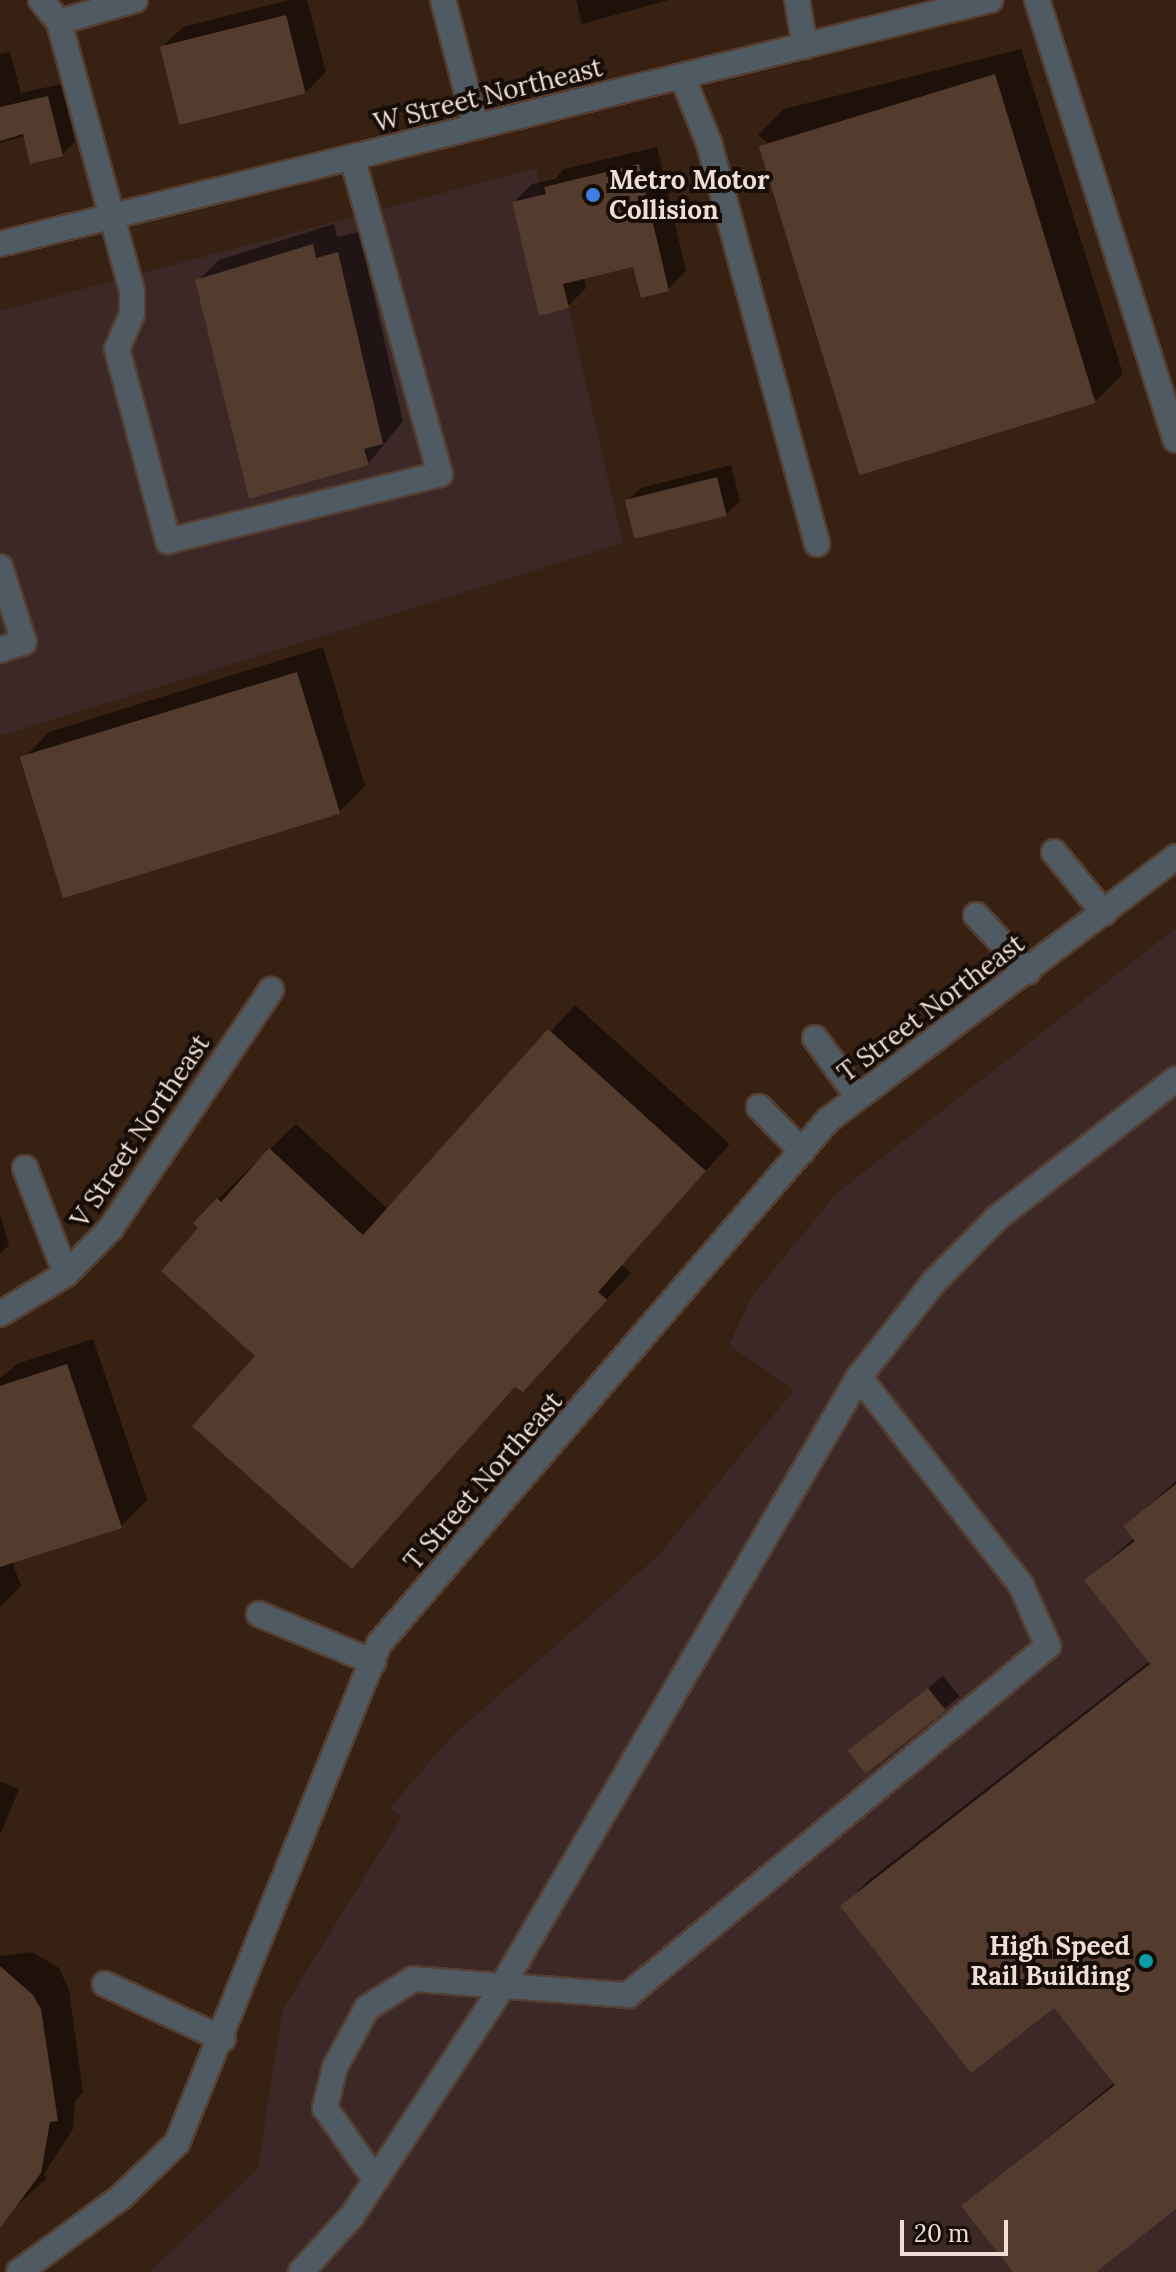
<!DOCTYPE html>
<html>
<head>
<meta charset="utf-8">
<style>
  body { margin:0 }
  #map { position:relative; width:1176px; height:2272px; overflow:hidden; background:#372113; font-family:Lora,serif }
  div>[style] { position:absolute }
  .industrial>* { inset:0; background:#3c2827 }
  .shadow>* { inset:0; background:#0007; transform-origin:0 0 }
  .building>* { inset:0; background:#533b2d; transform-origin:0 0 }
  .roads { filter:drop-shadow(2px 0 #543f32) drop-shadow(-2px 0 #543f32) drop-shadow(0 2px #543f32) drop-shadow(0 -2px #543f32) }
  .minor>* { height:24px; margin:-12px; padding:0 12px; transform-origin:12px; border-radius:12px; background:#505a62 }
  .dots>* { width:22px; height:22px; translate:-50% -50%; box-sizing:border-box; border:4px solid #170d07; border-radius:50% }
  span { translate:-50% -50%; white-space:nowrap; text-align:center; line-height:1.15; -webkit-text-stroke:8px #170d07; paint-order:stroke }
  .street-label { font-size:26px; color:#eeded6 }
  .poi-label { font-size:26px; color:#eeded6; font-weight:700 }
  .left { translate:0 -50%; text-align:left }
  .right { translate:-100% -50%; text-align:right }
  .scale { position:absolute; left:900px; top:2220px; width:108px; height:36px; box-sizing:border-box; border:4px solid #eeded6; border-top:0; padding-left:10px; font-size:24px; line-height:28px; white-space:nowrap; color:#eeded6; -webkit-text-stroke:6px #170d07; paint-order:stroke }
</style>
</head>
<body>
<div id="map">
  <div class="industrial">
    <i style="clip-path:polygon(536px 168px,623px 543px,0 736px,0 311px)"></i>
    <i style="clip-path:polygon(1176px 928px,1176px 2272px,150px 2272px,258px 2168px,282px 2011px,402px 1816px,390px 1808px,451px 1737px,659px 1555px,794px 1390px,729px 1345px,752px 1296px,837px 1193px)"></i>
  </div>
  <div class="shadow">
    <i style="clip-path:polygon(289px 0,307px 0,326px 72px,305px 93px,162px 47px,183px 27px)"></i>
    <i style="clip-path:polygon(576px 0,669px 0,582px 24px)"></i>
    <i style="clip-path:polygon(1021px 49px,1123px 374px,1097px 400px,758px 135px,784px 109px)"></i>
    <i style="clip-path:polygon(10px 52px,21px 93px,61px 84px,75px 141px,62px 155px,26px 136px,0 143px,0 54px)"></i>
    <i style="clip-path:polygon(657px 147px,686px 271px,668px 289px,635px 265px,584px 277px,586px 288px,568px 306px,514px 202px,532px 184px,555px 179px,564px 169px)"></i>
    <i style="clip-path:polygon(334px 224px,337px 237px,359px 232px,403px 421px,368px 464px,198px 281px,219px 260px)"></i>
    <i style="clip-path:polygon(731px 465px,740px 501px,726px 514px,627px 501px,641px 488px)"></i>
    <i style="clip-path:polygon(323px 647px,365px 786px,339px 812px,23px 759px,49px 732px)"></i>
    <i style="clip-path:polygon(575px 1005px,730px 1144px,622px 1265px,631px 1273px,523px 1390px,517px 1385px,352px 1566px,201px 1228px,218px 1199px,296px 1124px,389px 1210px)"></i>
    <i style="clip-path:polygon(0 1214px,9px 1245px,0 1254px)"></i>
    <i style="clip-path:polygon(93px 1339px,147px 1500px,121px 1526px,12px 1561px,21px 1586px,0 1607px,0 1378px,19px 1363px)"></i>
    <i style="clip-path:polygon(1176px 1481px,1176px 2207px,1093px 2272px,1015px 2272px,964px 2206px,1115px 2082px,1055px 2005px,843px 1906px,869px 1880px,1150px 1661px,1086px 1580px,1134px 1538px,1125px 1526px)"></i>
    <i style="left:943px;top:1676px;width:26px;height:119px;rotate:51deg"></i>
    <i style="clip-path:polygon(0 1781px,19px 1789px,0 1835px)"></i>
    <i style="clip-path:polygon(32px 1952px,59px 1968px,69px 1990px,83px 2093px,75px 2101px,73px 2129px,44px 2174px,47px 2178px,0 2221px,0 1956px)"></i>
  </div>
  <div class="building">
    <i style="left:286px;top:15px;width:81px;height:130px;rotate:76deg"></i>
    <i style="left:995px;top:74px;width:344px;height:247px;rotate:73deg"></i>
    <i style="clip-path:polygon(48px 96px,63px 156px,30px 164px,23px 134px,0 141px,0 107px)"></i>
    <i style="clip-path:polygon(639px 164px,669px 291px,641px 298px,633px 267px,563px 284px,569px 308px,539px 316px,512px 202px,546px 194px,544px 187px)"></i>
    <i style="clip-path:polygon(313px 244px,316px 258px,338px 252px,383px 444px,364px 449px,369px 465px,249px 499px,195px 280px)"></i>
    <i style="left:717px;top:477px;width:40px;height:95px;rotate:76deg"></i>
    <i style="left:297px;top:672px;width:148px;height:290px;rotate:73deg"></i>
    <i style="clip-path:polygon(548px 1029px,706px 1171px,598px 1292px,607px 1300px,523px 1392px,515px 1387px,352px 1569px,192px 1426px,255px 1356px,161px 1271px,198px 1228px,193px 1223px,217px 1198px,221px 1202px,269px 1148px,363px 1235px)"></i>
    <i style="clip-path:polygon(67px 1364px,122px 1528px,0 1567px,0 1386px)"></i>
    <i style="clip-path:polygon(1176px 1484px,1176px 2209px,1096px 2272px,1013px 2272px,961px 2206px,1115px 2085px,1054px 2008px,971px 2073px,840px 1906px,1150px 1664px,1084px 1580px,1135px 1541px,1123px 1526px)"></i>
    <i style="left:928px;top:1688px;width:29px;height:102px;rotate:52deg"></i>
    <i style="clip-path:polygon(0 1966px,33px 1995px,41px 2009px,58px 2121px,50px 2122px,41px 2173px,0 2228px)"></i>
  </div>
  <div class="roads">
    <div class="minor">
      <i style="left:41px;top:0;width:28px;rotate:51deg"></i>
      <i style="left:59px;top:22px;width:279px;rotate:74.8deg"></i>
      <i style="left:132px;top:291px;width:23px;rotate:90deg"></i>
      <i style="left:132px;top:314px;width:38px;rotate:113deg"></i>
      <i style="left:117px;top:349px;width:199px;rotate:75.1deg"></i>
      <i style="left:168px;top:541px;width:280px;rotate:-13.8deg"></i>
      <i style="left:440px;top:474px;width:329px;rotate:-105.5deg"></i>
      <i style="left:443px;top:0;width:131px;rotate:75.4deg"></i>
      <i style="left:797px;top:0;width:47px;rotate:80.1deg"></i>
      <i style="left:1037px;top:0;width:461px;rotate:72.5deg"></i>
      <i style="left:59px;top:22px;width:79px;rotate:-16.1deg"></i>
      <i style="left:682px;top:76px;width:72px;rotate:68.1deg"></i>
      <i style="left:709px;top:143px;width:415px;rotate:74.9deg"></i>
      <i style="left:0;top:244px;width:1020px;rotate:-13.85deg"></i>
      <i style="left:0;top:567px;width:79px;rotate:72.3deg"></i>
      <i style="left:24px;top:642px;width:25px;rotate:162deg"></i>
      <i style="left:1054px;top:852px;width:79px;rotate:50.7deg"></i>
      <i style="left:976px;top:915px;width:77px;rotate:47.6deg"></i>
      <i style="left:815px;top:1038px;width:73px;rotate:53.9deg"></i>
      <i style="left:759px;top:1107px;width:62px;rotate:45.7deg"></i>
      <i style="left:25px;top:1168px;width:114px;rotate:68.9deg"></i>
      <i style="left:0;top:1314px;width:77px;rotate:-31.2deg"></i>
      <i style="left:66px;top:1274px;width:64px;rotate:-45.6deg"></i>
      <i style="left:111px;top:1228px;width:287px;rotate:-56.1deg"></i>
      <i style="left:259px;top:1614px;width:124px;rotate:22.8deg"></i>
      <i style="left:105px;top:1984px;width:130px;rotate:25deg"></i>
      <i style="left:375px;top:2179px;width:87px;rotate:-125.2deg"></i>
      <i style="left:325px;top:2108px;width:42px;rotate:-76.3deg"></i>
      <i style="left:335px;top:2067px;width:67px;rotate:-61.5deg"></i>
      <i style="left:367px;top:2008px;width:54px;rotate:-32.2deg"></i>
      <i style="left:413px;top:1979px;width:216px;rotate:4.3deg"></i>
      <i style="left:628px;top:1995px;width:546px;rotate:-39.72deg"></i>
      <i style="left:1048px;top:1646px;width:67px;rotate:-113.9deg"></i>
      <i style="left:1021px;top:1585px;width:264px;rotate:-127.9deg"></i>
      <i style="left:19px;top:2272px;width:127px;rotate:-36.3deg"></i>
      <i style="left:121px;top:2197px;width:78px;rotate:-44deg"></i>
      <i style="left:177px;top:2143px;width:538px;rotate:-67.96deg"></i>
      <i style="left:379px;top:1644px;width:690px;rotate:-49.41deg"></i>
      <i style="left:828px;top:1120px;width:436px;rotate:-37.1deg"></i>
      <i style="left:301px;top:2272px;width:76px;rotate:-47.7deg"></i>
      <i style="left:352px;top:2216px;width:258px;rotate:-56.7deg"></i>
      <i style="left:494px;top:2000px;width:722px;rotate:-59.64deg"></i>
      <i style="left:859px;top:1377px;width:121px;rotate:-51.7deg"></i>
      <i style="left:934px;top:1282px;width:90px;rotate:-45.5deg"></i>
      <i style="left:997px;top:1218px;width:227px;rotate:-37.8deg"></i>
    </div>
  </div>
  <div class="dots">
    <i style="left:593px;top:195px;background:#3f7fe0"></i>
    <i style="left:1146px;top:1961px;background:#0f9aa8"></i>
  </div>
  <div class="street-label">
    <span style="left:488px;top:95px;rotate:-14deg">W Street Northeast</span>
    <span style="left:931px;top:1008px;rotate:-37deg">T Street Northeast</span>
    <span style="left:140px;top:1131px;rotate:-56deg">V Street Northeast</span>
    <span style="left:483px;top:1481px;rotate:-49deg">T Street Northeast</span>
  </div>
  <div class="poi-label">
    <span class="left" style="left:609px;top:195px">Metro Motor<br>Collision</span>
    <span class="right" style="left:1130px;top:1961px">High Speed<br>Rail Building</span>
  </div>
  <div class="scale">20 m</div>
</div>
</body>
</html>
